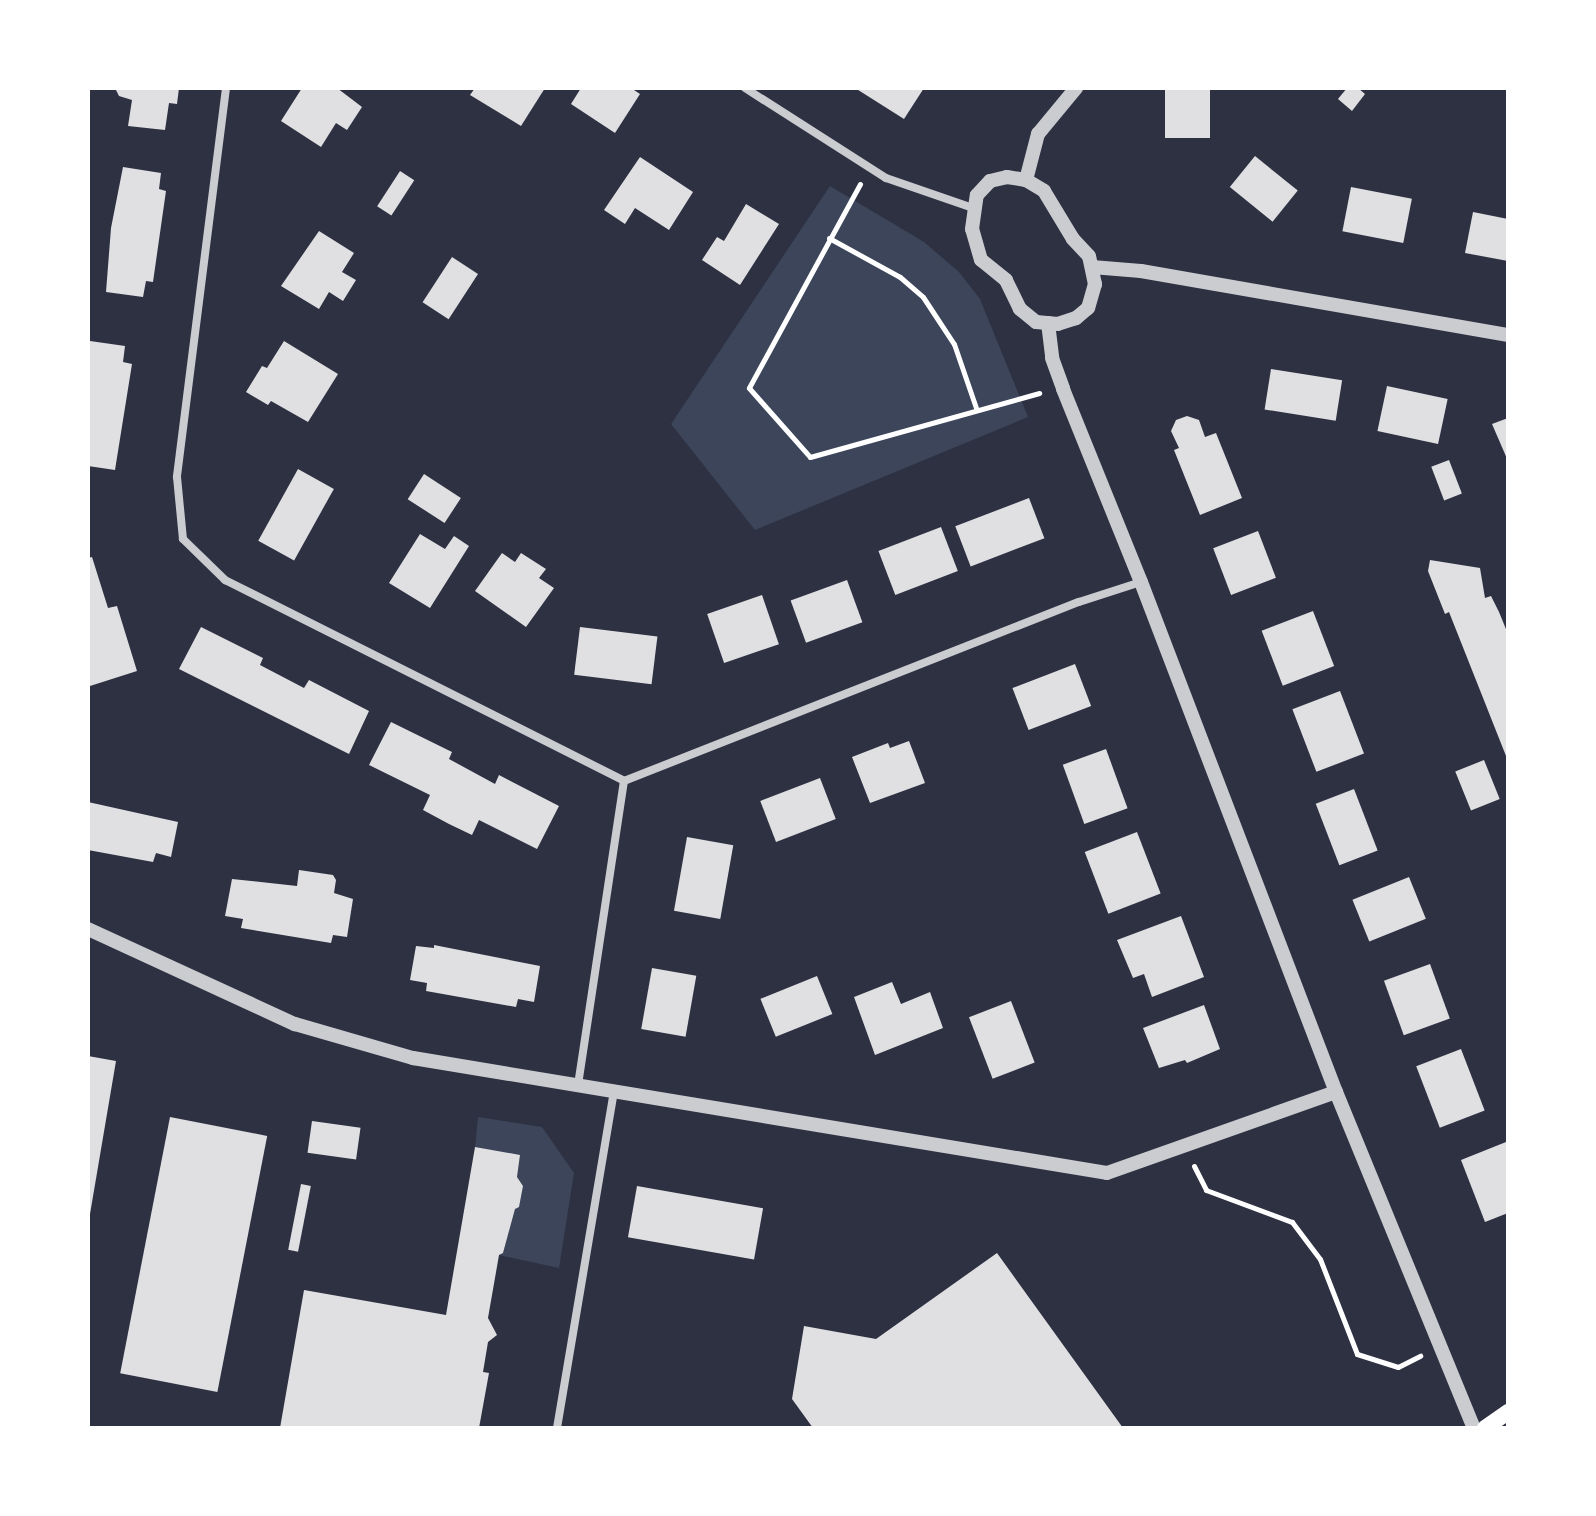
<!DOCTYPE html>
<html>
<head>
<meta charset="utf-8">
<style>
  body { margin:0 }
  #map { position:relative; width:1596px; height:1516px; overflow:hidden; background:#2d3142; font-family:"IBM Plex Sans",sans-serif }
  div>[style] { position:absolute }
  .green>* { inset:0; background:#3c4559 }
  .building>* { inset:0; background:#e0e0e3; transform-origin:0 0 }
  .path>* { height:5px; margin:-2.5px; padding:0 2.5px; transform-origin:2.5px; border-radius:2.5px; background:#fff }
  .minor>* { height:8px; margin:-4px; padding:0 4px; transform-origin:4px; border-radius:4px; background:#caccd0 }
  .tertiary>* { height:14px; margin:-7px; padding:0 7px; transform-origin:7px; border-radius:7px; background:#caccd0 }
  .secondary>* { height:16px; margin:-8px; padding:0 8px; transform-origin:8px; border-radius:8px; background:#fff }
  span { translate:-50% -50%; white-space:nowrap; text-align:center; line-height:1.15; -webkit-text-stroke:7px #fff; paint-order:stroke }
  .frame { position:absolute; inset:0; border:90px solid #fff; pointer-events:none }
</style>
</head>
<body>
<div id="map">
  <div class="green">
    <i style="clip-path:polygon(830px 186px,924px 242px,959px 272px,980px 299px,1028px 417px,755px 530px,671px 424px)"></i>
    <i style="clip-path:polygon(478px 1117px,542px 1127px,574px 1173px,559px 1268px,499px 1255px,503px 1253px,515px 1209px,519px 1206px,523px 1186px,517px 1177px,520px 1156px,475px 1147px)"></i>
  </div>
  <div class="building">
    <i style="clip-path:polygon(115px 88px,179px 88px,177px 104px,169px 103px,165px 130px,128px 126px,132px 100px,119px 96px)"></i>
    <i style="clip-path:polygon(302px 88px,337px 88px,362px 107px,347px 130px,336px 123px,321px 147px,281px 121px)"></i>
    <i style="clip-path:polygon(475px 88px,545px 88px,521px 126px,470px 95px)"></i>
    <i style="clip-path:polygon(581px 88px,631px 88px,640px 94px,615px 133px,571px 104px)"></i>
    <i style="clip-path:polygon(855px 88px,924px 88px,904px 119px)"></i>
    <i style="left:1165px;top:88px;width:45px;height:50px"></i>
    <i style="clip-path:polygon(1347px 88px,1358px 88px,1365px 94px,1352px 111px,1338px 99px)"></i>
    <i style="left:1255px;top:156px;width:55px;height:40px;rotate:39deg"></i>
    <i style="clip-path:polygon(640px 157px,693px 192px,669px 230px,635px 208px,625px 224px,604px 210px)"></i>
    <i style="clip-path:polygon(123px 167px,161px 173px,159px 189px,166px 191px,153px 282px,146px 281px,143px 297px,106px 292px,111px 228px)"></i>
    <i style="left:400px;top:171px;width:17px;height:42px;rotate:33deg"></i>
    <i style="left:1351px;top:187px;width:62px;height:45px;rotate:11deg"></i>
    <i style="clip-path:polygon(746px 204px,779px 224px,740px 285px,702px 260px,717px 237px,724px 241px)"></i>
    <i style="clip-path:polygon(1473px 212px,1508px 219px,1508px 261px,1465px 253px)"></i>
    <i style="clip-path:polygon(319px 231px,354px 253px,342px 272px,356px 280px,343px 301px,329px 292px,319px 309px,281px 286px)"></i>
    <i style="left:452px;top:257px;width:31px;height:54px;rotate:33deg"></i>
    <i style="clip-path:polygon(90px 341px,125px 346px,123px 362px,132px 364px,115px 470px,88px 466px)"></i>
    <i style="clip-path:polygon(284px 341px,338px 374px,308px 422px,271px 401px,268px 405px,246px 392px,262px 366px,267px 368px)"></i>
    <i style="left:1271px;top:369px;width:72px;height:41px;rotate:9deg"></i>
    <i style="left:1387px;top:386px;width:62px;height:46px;rotate:12deg"></i>
    <i style="clip-path:polygon(1187px 416px,1199px 420px,1205px 437px,1216px 433px,1242px 498px,1200px 515px,1174px 450px,1179px 448px,1171px 431px,1176px 420px)"></i>
    <i style="clip-path:polygon(1508px 418px,1508px 461px,1492px 424px)"></i>
    <i style="left:1449px;top:460px;width:36px;height:19px;rotate:69deg"></i>
    <i style="left:298px;top:469px;width:41px;height:82px;rotate:29deg"></i>
    <i style="left:424px;top:474px;width:44px;height:30px;rotate:33deg"></i>
    <i style="left:1029px;top:498px;width:43px;height:79px;rotate:69deg"></i>
    <i style="left:941px;top:527px;width:47px;height:67px;rotate:69deg"></i>
    <i style="left:1258px;top:531px;width:50px;height:48px;rotate:69deg"></i>
    <i style="clip-path:polygon(420px 534px,445px 549px,454px 536px,469px 546px,430px 608px,389px 583px)"></i>
    <i style="clip-path:polygon(502px 553px,515px 562px,521px 553px,546px 569px,539px 578px,554px 588px,526px 627px,475px 591px)"></i>
    <i style="clip-path:polygon(92px 557px,108px 608px,117px 606px,137px 671px,90px 686px,88px 558px)"></i>
    <i style="clip-path:polygon(1430px 560px,1480px 568px,1485px 598px,1491px 596px,1499px 612px,1508px 634px,1508px 761px,1449px 612px,1445px 614px,1428px 571px)"></i>
    <i style="left:847px;top:580px;width:45px;height:60px;rotate:70deg"></i>
    <i style="left:762px;top:595px;width:52px;height:58px;rotate:71deg"></i>
    <i style="left:1313px;top:611px;width:59px;height:55px;rotate:69deg"></i>
    <i style="clip-path:polygon(201px 627px,263px 658px,260px 665px,304px 688px,309px 680px,369px 711px,349px 754px,179px 669px)"></i>
    <i style="left:580px;top:627px;width:78px;height:48px;rotate:7deg"></i>
    <i style="left:1075px;top:664px;width:45px;height:67px;rotate:69deg"></i>
    <i style="left:1340px;top:691px;width:67px;height:51px;rotate:69deg"></i>
    <i style="clip-path:polygon(391px 722px,452px 752px,449px 759px,495px 784px,499px 775px,559px 806px,537px 849px,479px 820px,472px 835px,449px 824px,423px 810px,430px 795px,369px 765px)"></i>
    <i style="clip-path:polygon(909px 741px,925px 783px,870px 803px,852px 757px,888px 743px,890px 748px)"></i>
    <i style="left:1106px;top:749px;width:63px;height:46px;rotate:70deg"></i>
    <i style="left:1484px;top:760px;width:42px;height:31px;rotate:68deg"></i>
    <i style="left:820px;top:778px;width:44px;height:64px;rotate:69deg"></i>
    <i style="left:1354px;top:789px;width:66px;height:41px;rotate:69deg"></i>
    <i style="clip-path:polygon(88px 802px,178px 822px,171px 857px,156px 853px,153px 862px,88px 850px)"></i>
    <i style="left:1137px;top:832px;width:66px;height:56px;rotate:69deg"></i>
    <i style="left:687px;top:837px;width:47px;height:75px;rotate:10deg"></i>
    <i style="clip-path:polygon(299px 870px,333px 875px,336px 880px,334px 893px,353px 899px,347px 937px,333px 935px,331px 943px,241px 928px,243px 919px,225px 916px,232px 879px,297px 886px)"></i>
    <i style="left:1409px;top:877px;width:45px;height:61px;rotate:68deg"></i>
    <i style="clip-path:polygon(1181px 916px,1204px 977px,1152px 997px,1144px 974px,1133px 978px,1117px 940px)"></i>
    <i style="clip-path:polygon(434px 945px,540px 966px,534px 1002px,518px 999px,516px 1007px,426px 991px,427px 983px,410px 980px,416px 946px,434px 948px)"></i>
    <i style="left:1430px;top:964px;width:58px;height:49px;rotate:70deg"></i>
    <i style="left:652px;top:968px;width:45px;height:62px;rotate:10deg"></i>
    <i style="left:817px;top:976px;width:41px;height:61px;rotate:68deg"></i>
    <i style="clip-path:polygon(892px 982px,901px 1004px,930px 992px,943px 1028px,875px 1055px,854px 997px)"></i>
    <i style="left:1011px;top:1001px;width:66px;height:45px;rotate:69deg"></i>
    <i style="clip-path:polygon(1204px 1005px,1220px 1049px,1187px 1063px,1185px 1060px,1159px 1068px,1143px 1028px)"></i>
    <i style="left:1461px;top:1049px;width:66px;height:48px;rotate:69deg"></i>
    <i style="clip-path:polygon(88px 1056px,116px 1061px,90px 1214px,88px 1214px)"></i>
    <i style="left:170px;top:1117px;width:99px;height:261px;rotate:11deg"></i>
    <i style="left:312px;top:1121px;width:49px;height:32px;rotate:8deg"></i>
    <i style="clip-path:polygon(1506px 1142px,1508px 1213px,1485px 1222px,1461px 1160px)"></i>
    <i style="clip-path:polygon(475px 1147px,520px 1155px,517px 1177px,523px 1186px,519px 1207px,515px 1209px,503px 1253px,499px 1255px,488px 1318px,497px 1335px,488px 1342px,483px 1372px,489px 1373px,479px 1428px,280px 1428px,304px 1290px,446px 1315px)"></i>
    <i style="left:301px;top:1184px;width:10px;height:67px;rotate:11deg"></i>
    <i style="left:637px;top:1186px;width:128px;height:52px;rotate:10deg"></i>
    <i style="clip-path:polygon(997px 1253px,1123px 1428px,813px 1428px,792px 1399px,804px 1326px,876px 1339px)"></i>
  </div>
  <div class="path">
    <i style="left:860px;top:184px;width:232px;rotate:118.6deg"></i>
    <i style="left:749px;top:388px;width:92px;rotate:48.5deg"></i>
    <i style="left:810px;top:457px;width:238px;rotate:-15.6deg"></i>
    <i style="left:829px;top:238px;width:81px;rotate:28.8deg"></i>
    <i style="left:900px;top:277px;width:30px;rotate:41deg"></i>
    <i style="left:923px;top:297px;width:56px;rotate:56.6deg"></i>
    <i style="left:954px;top:344px;width:68px;rotate:71deg"></i>
    <i style="left:1194px;top:1166px;width:27px;rotate:63deg"></i>
    <i style="left:1206px;top:1190px;width:92px;rotate:20.4deg"></i>
    <i style="left:1292px;top:1222px;width:46px;rotate:52.9deg"></i>
    <i style="left:1320px;top:1259px;width:102px;rotate:68.7deg"></i>
    <i style="left:1357px;top:1354px;width:43px;rotate:17.6deg"></i>
    <i style="left:1398px;top:1367px;width:25px;rotate:-27deg"></i>
  </div>
  <div class="minor">
    <i style="left:226px;top:88px;width:392px;rotate:97.2deg"></i>
    <i style="left:177px;top:477px;width:62px;rotate:84.5deg"></i>
    <i style="left:183px;top:539px;width:59px;rotate:44.3deg"></i>
    <i style="left:225px;top:580px;width:447px;rotate:26.7deg"></i>
    <i style="left:745px;top:88px;width:167px;rotate:32.6deg"></i>
    <i style="left:886px;top:178px;width:92px;rotate:19deg"></i>
    <i style="left:578px;top:1085px;width:307px;rotate:-81.4deg"></i>
    <i style="left:624px;top:781px;width:489px;rotate:-21.5deg"></i>
    <i style="left:1079px;top:602px;width:65px;rotate:-17.9deg"></i>
    <i style="left:557px;top:1428px;width:342px;rotate:-80.4deg"></i>
  </div>
  <div class="tertiary">
    <i style="left:1007px;top:177px;width:19px;rotate:9deg"></i>
    <i style="left:1026px;top:180px;width:21px;rotate:31deg"></i>
    <i style="left:1044px;top:191px;width:56px;rotate:58.9deg"></i>
    <i style="left:1073px;top:239px;width:23px;rotate:47deg"></i>
    <i style="left:1089px;top:256px;width:29px;rotate:78deg"></i>
    <i style="left:1095px;top:284px;width:25px;rotate:106deg"></i>
    <i style="left:1088px;top:308px;width:16px;rotate:140deg"></i>
    <i style="left:1076px;top:318px;width:19px;rotate:162deg"></i>
    <i style="left:1058px;top:324px;width:22px;rotate:-175deg"></i>
    <i style="left:1036px;top:322px;width:21px;rotate:-141deg"></i>
    <i style="left:1020px;top:309px;width:32px;rotate:-116deg"></i>
    <i style="left:1006px;top:280px;width:32px;rotate:-141deg"></i>
    <i style="left:981px;top:260px;width:32px;rotate:-106deg"></i>
    <i style="left:972px;top:229px;width:34px;rotate:-82deg"></i>
    <i style="left:977px;top:195px;width:19px;rotate:-47deg"></i>
    <i style="left:990px;top:181px;width:17px;rotate:-13deg"></i>
    <i style="left:1026px;top:180px;width:48px;rotate:-75.4deg"></i>
    <i style="left:1038px;top:134px;width:60px;rotate:-50.4deg"></i>
    <i style="left:1092px;top:267px;width:49px;rotate:4.7deg"></i>
    <i style="left:1141px;top:271px;width:373px;rotate:9.9deg"></i>
    <i style="left:1048px;top:323px;width:35px;rotate:83deg"></i>
    <i style="left:1052px;top:358px;width:33px;rotate:70deg"></i>
    <i style="left:1063px;top:389px;width:208px;rotate:68deg"></i>
    <i style="left:1141px;top:582px;width:546px;rotate:69.08deg"></i>
    <i style="left:1336px;top:1092px;width:363px;rotate:67.7deg"></i>
    <i style="left:88px;top:929px;width:228px;rotate:24.7deg"></i>
    <i style="left:295px;top:1024px;width:123px;rotate:16.1deg"></i>
    <i style="left:413px;top:1058px;width:703px;rotate:9.41deg"></i>
    <i style="left:1107px;top:1173px;width:243px;rotate:-19.5deg"></i>
  </div>
  <div class="secondary">
    <i style="left:1485px;top:1428px;width:28px;rotate:-35deg"></i>
  </div>
  <div class="frame"></div>
</div>
</body>
</html>
